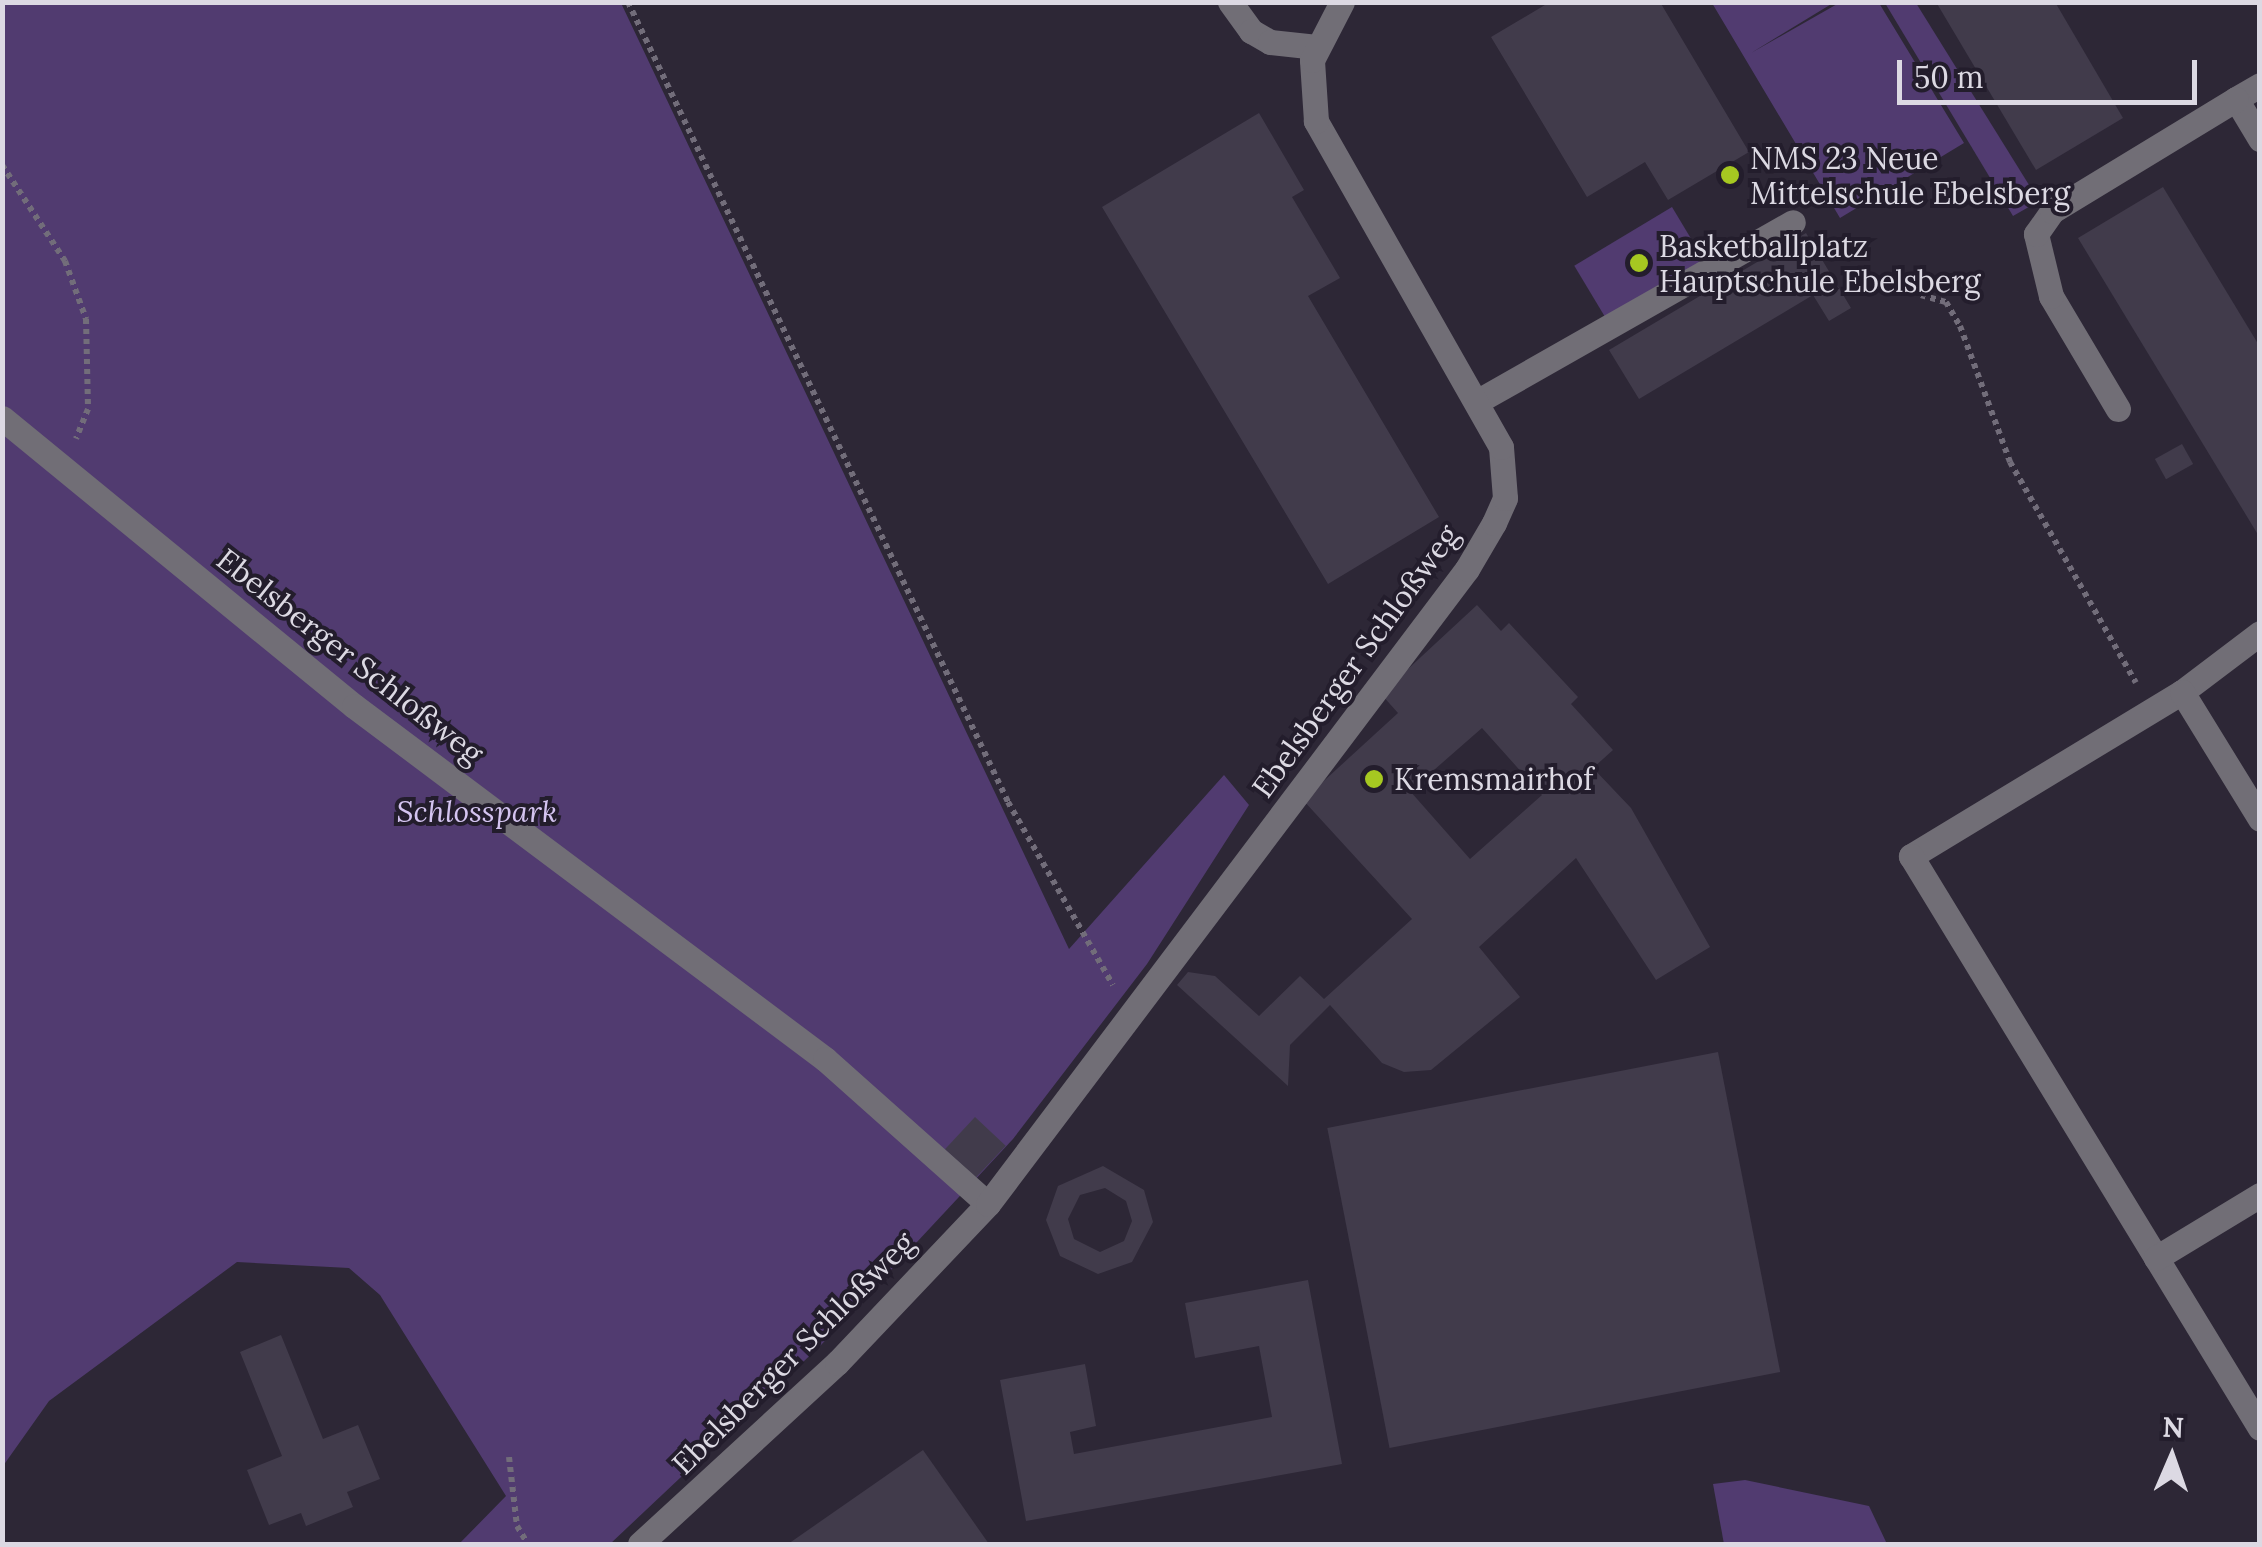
<!DOCTYPE html>
<html>
<head>
<meta charset="utf-8">
<style>
  body { margin:0 }
  #map { position:relative; width:2262px; height:1547px; overflow:hidden; background:#2d2736; font-family:Lora,serif }
  div>[style] { position:absolute }
  .green>* { inset:0; background:#513b70; transform-origin:0 0 }
  .building>* { inset:0; background:#413b4b; transform-origin:0 0 }
  .path>* { height:6px; margin-top:-3px; transform-origin:0; background:repeating-linear-gradient(90deg,#726d7a 0 5px,transparent 0 10px) }
  .minor>* { height:25px; margin:-12.5px; padding:0 12.5px; transform-origin:12.5px; border-radius:12.5px; background:#716e76 }
  .dots>* { width:28px; height:28px; translate:-50% -50%; box-sizing:border-box; border:5px solid #231d2c; border-radius:50% }
  span { translate:-50% -50%; white-space:nowrap; text-align:center; line-height:1.15; -webkit-text-stroke:8px #231d2c; paint-order:stroke }
  .poi-label { font-size:30px; color:#dcd9e3 }
  .left { translate:0 -50%; text-align:left }
  .street-label { font-size:30px; color:#dcd9e3 }
  .park-label { font-size:30px; color:#d4c4f0; font-style:italic }
  .frame { position:absolute; inset:0; border:5px solid #dcd9e3; pointer-events:none }
  .north { position:absolute; left:2122px; top:1407px; width:100px; height:100px; -webkit-text-stroke:8px #231d2c; paint-order:stroke; rotate:2deg; font-size:28px; font-weight:700; line-height:40px; text-align:center; color:#dcd9e3 }
  .north::after { content:''; display:block; margin:auto; width:35px; height:45px; background:#dcd9e3; clip-path:polygon(50% 0,100% 100%,50% 72%,0 100%) }
  .scale { position:absolute; left:1897px; top:60px; width:300px; height:45px; box-sizing:border-box; border:5px solid #dcd9e3; border-top:0; padding-left:12px; font-size:30px; line-height:35px; white-space:nowrap; color:#dcd9e3; -webkit-text-stroke:8px #231d2c; paint-order:stroke }
</style>
</head>
<body>
<div id="map">
  <div class="green">
    <i style="clip-path:polygon(3px 3px,621px 3px,1069px 949px,1224px 775px,1249px 805px,1147px 964px,1013px 1139px,821px 1345px,610px 1544px,459px 1544px,506px 1496px,380px 1295px,349px 1268px,237px 1262px,49px 1401px,3px 1466px)"></i>
    <i style="clip-path:polygon(1712px 3px,1833px 3px,1751px 53px,1839px 3px,1879px 3px,1964px 143px,1840px 218px)"></i>
    <i style="clip-path:polygon(1885px 3px,1916px 3px,2039px 201px,2013px 216px)"></i>
    <i style="left:1672px;top:207px;width:63px;height:114px;rotate:59deg"></i>
    <i style="clip-path:polygon(1745px 1480px,1869px 1506px,1887px 1544px,1724px 1544px,1713px 1484px)"></i>
  </div>
  <div class="building">
    <i style="clip-path:polygon(1550px 2px,1660px 2px,1749px 152px,1668px 200px,1645px 162px,1587px 197px,1491px 37px)"></i>
    <i style="clip-path:polygon(1936px 2px,2055px 2px,2123px 118px,2036px 170px)"></i>
    <i style="clip-path:polygon(1259px 113px,1304px 190px,1292px 197px,1340px 278px,1308px 296px,1439px 517px,1328px 584px,1102px 207px)"></i>
    <i style="clip-path:polygon(2163px 187px,2260px 347px,2260px 538px,2078px 238px)"></i>
    <i style="clip-path:polygon(1806px 233px,1851px 308px,1829px 321px,1813px 295px,1639px 399px,1609px 350px)"></i>
    <i style="left:2182px;top:444px;width:23px;height:31px;rotate:61deg"></i>
    <i style="clip-path:polygon(evenodd,1477px 605px,1501px 631px,1509px 623px,1578px 697px,1571px 704px,1613px 750px,1593px 768px,1631px 808px,1710px 947px,1656px 980px,1576px 858px,1479px 947px,1520px 997px,1431px 1070px,1404px 1072px,1382px 1063px,1330px 1005px,1290px 1045px,1288px 1086px,1177px 985px,1188px 972px,1215px 976px,1259px 1016px,1300px 976px,1324px 999px,1412px 919px,1303px 800px,1398px 713px,1381px 694px,1477px 605px,1482px 728px,1542px 795px,1470px 859px,1410px 791px,1482px 728px)"></i>
    <i style="left:1718px;top:1052px;width:326px;height:398px;rotate:79deg"></i>
    <i style="left:975px;top:1117px;width:42px;height:44px;rotate:43deg"></i>
    <i style="clip-path:polygon(evenodd,1103px 1166px,1144px 1190px,1153px 1222px,1132px 1262px,1098px 1274px,1060px 1256px,1046px 1220px,1058px 1186px,1103px 1166px,1105px 1188px,1126px 1201px,1132px 1221px,1124px 1241px,1100px 1252px,1074px 1239px,1068px 1219px,1080px 1195px,1105px 1188px)"></i>
    <i style="clip-path:polygon(1308px 1280px,1342px 1464px,1026px 1521px,1000px 1380px,1085px 1364px,1096px 1426px,1070px 1432px,1074px 1454px,1272px 1417px,1259px 1346px,1195px 1358px,1185px 1303px)"></i>
    <i style="clip-path:polygon(281px 1335px,323px 1439px,358px 1425px,380px 1479px,347px 1492px,353px 1507px,306px 1526px,301px 1513px,269px 1525px,247px 1470px,282px 1456px,240px 1352px)"></i>
    <i style="clip-path:polygon(923px 1450px,989px 1544px,788px 1544px)"></i>
  </div>
  <div class="path">
    <i style="left:628px;top:2px;width:886px;rotate:64.59deg"></i>
    <i style="left:1008px;top:802px;width:211px;rotate:60.2deg"></i>
    <i style="left:2px;top:165px;width:115px;rotate:56.7deg"></i>
    <i style="left:65px;top:261px;width:62px;rotate:70.1deg"></i>
    <i style="left:86px;top:319px;width:90px;rotate:88.7deg"></i>
    <i style="left:88px;top:409px;width:32px;rotate:112deg"></i>
    <i style="left:1921px;top:295px;width:26px;rotate:16deg"></i>
    <i style="left:1946px;top:302px;width:28px;rotate:60deg"></i>
    <i style="left:1960px;top:326px;width:145px;rotate:69.8deg"></i>
    <i style="left:2010px;top:462px;width:254px;rotate:60.3deg"></i>
    <i style="left:509px;top:1457px;width:69px;rotate:83.4deg"></i>
    <i style="left:517px;top:1526px;width:21px;rotate:59deg"></i>
  </div>
  <div class="minor">
    <i style="left:1230px;top:2px;width:36px;rotate:54deg"></i>
    <i style="left:1251px;top:31px;width:22px;rotate:30deg"></i>
    <i style="left:1270px;top:42px;width:47px;rotate:6.1deg"></i>
    <i style="left:2260px;top:85px;width:28px;rotate:150deg"></i>
    <i style="left:2236px;top:99px;width:47px;rotate:59deg"></i>
    <i style="left:1478px;top:401px;width:362px;rotate:-29.6deg"></i>
    <i style="left:2118px;top:409px;width:131px;rotate:-120.7deg"></i>
    <i style="left:2051px;top:296px;width:64px;rotate:-103.6deg"></i>
    <i style="left:2036px;top:234px;width:28px;rotate:-55deg"></i>
    <i style="left:2052px;top:211px;width:215px;rotate:-31.3deg"></i>
    <i style="left:2px;top:418px;width:455px;rotate:39.3deg"></i>
    <i style="left:354px;top:706px;width:589px;rotate:36.85deg"></i>
    <i style="left:825px;top:1059px;width:218px;rotate:41.7deg"></i>
    <i style="left:2260px;top:633px;width:98px;rotate:142.9deg"></i>
    <i style="left:2182px;top:692px;width:317px;rotate:148.8deg"></i>
    <i style="left:1911px;top:856px;width:670px;rotate:58.61deg"></i>
    <i style="left:2182px;top:692px;width:149px;rotate:58.4deg"></i>
    <i style="left:2156px;top:1258px;width:122px;rotate:-31.2deg"></i>
    <i style="left:640px;top:1544px;width:268px;rotate:-42.6deg"></i>
    <i style="left:837px;top:1363px;width:219px;rotate:-46.5deg"></i>
    <i style="left:988px;top:1204px;width:795px;rotate:-52.97deg"></i>
    <i style="left:1467px;top:569px;width:53px;rotate:-59.6deg"></i>
    <i style="left:1494px;top:523px;width:27px;rotate:-66deg"></i>
    <i style="left:1505px;top:498px;width:51px;rotate:-94.5deg"></i>
    <i style="left:1501px;top:447px;width:375px;rotate:-119.6deg"></i>
    <i style="left:1316px;top:121px;width:61px;rotate:-93.8deg"></i>
    <i style="left:1312px;top:60px;width:65px;rotate:-62.7deg"></i>
  </div>
  <div class="dots">
    <i style="left:1730px;top:175px;background:#a6c821"></i>
    <i style="left:1639px;top:263px;background:#a6c821"></i>
    <i style="left:1374px;top:779px;background:#a6c821"></i>
  </div>
  <div class="poi-label">
    <span class="left" style="left:1750px;top:175px">NMS 23 Neue<br>Mittelschule Ebelsberg</span>
    <span class="left" style="left:1659px;top:263px">Basketballplatz<br>Hauptschule Ebelsberg</span>
    <span class="left" style="left:1394px;top:779px">Kremsmairhof</span>
  </div>
  <div class="street-label">
    <span style="left:350px;top:656px;rotate:38deg">Ebelsberger Schloßweg</span>
    <span style="left:1355px;top:661px;rotate:-54deg">Ebelsberger Schloßweg</span>
    <span style="left:793px;top:1353px;rotate:-45deg">Ebelsberger Schloßweg</span>
  </div>
  <div class="park-label">
    <span style="left:477px;top:811px">Schlosspark</span>
  </div>
  <div class="frame"></div>
  <div class="north">N</div>
  <div class="scale">50 m</div>
</div>
</body>
</html>
